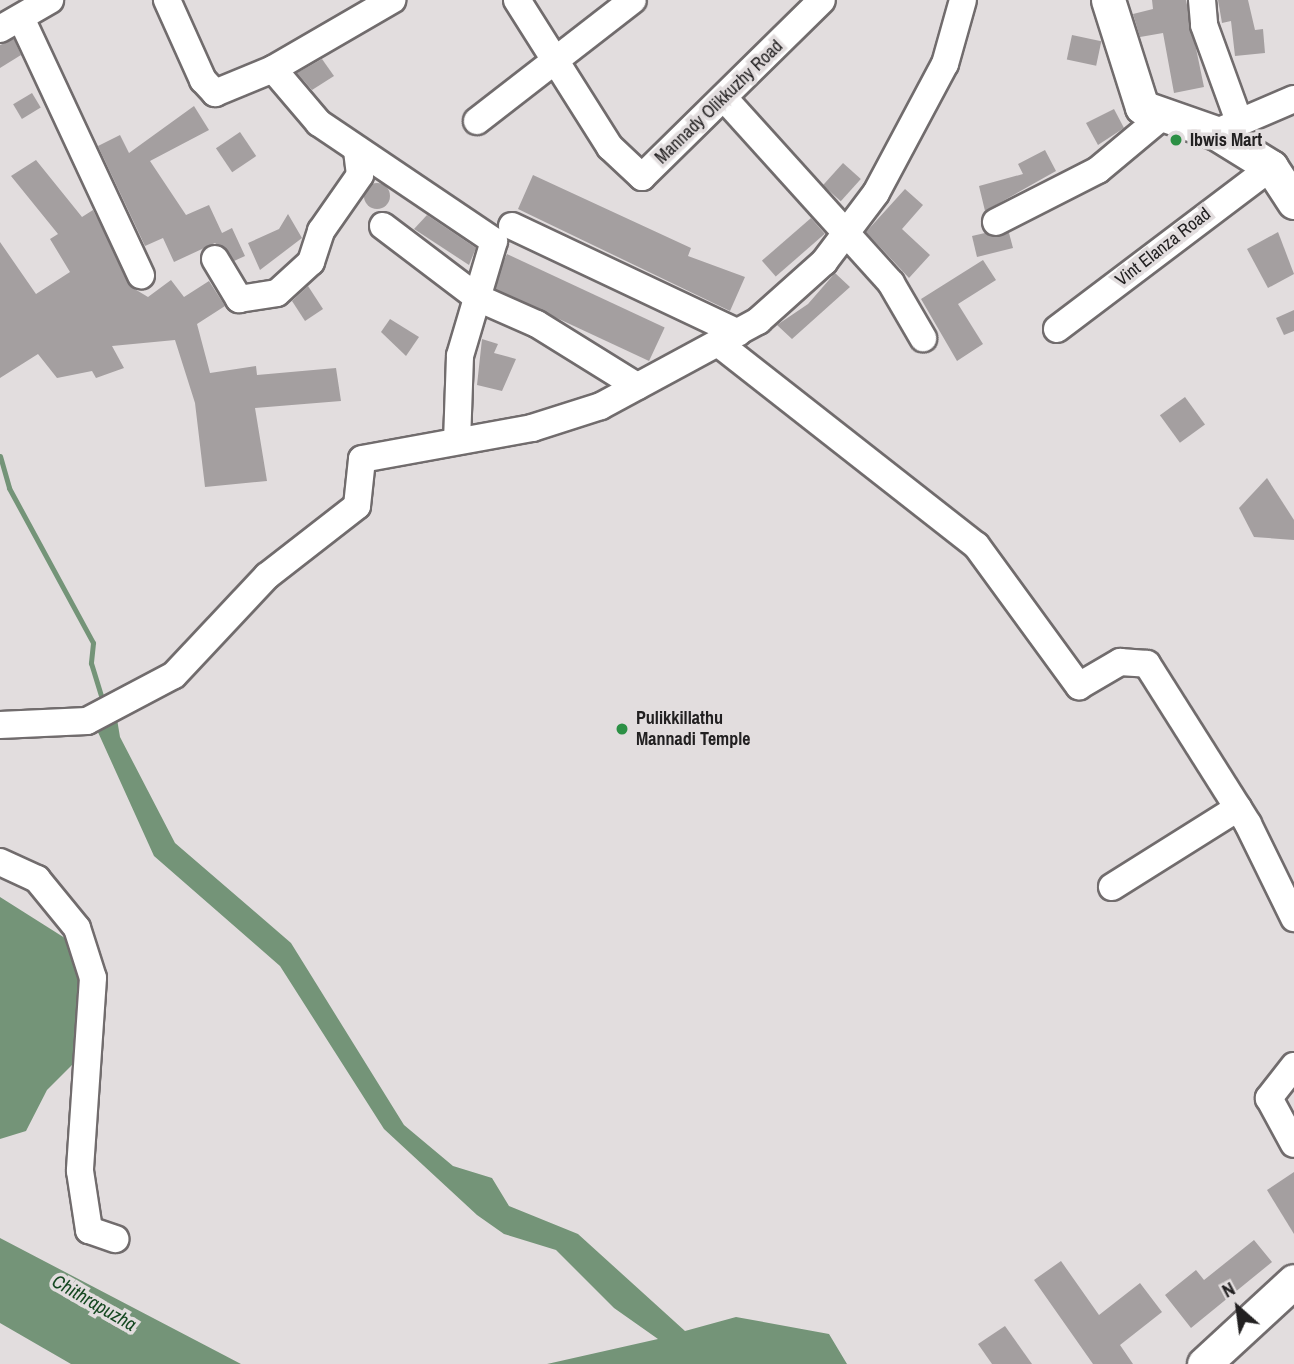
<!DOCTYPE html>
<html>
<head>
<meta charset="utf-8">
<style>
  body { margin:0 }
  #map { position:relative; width:1294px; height:1364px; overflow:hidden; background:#e2ddde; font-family:"Archivo Narrow",sans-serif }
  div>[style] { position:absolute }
  .water>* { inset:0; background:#749478 }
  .stream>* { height:5px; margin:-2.5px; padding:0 2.5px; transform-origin:2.5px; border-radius:2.5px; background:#749478 }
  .building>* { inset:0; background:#a49fa0; transform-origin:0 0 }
  .round { border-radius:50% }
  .roads { filter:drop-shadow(2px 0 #716c6d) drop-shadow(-2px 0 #716c6d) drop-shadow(0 2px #716c6d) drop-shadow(0 -2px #716c6d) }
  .minor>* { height:26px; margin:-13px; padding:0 13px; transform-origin:13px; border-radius:13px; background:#fff }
  .major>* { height:33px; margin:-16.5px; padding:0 16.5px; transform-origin:16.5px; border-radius:16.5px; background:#fff }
  .dots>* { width:19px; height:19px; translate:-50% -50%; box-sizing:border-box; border:4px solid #e2ddde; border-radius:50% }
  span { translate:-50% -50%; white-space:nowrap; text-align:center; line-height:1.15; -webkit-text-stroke:7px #e2ddde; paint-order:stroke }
  .street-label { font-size:18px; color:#222021 }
  .poi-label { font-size:18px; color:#222021; font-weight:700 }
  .left { translate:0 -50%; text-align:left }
  .water-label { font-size:19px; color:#144720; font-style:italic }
  .north { position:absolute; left:1203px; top:1273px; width:70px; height:70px; -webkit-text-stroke:5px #e2ddde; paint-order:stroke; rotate:332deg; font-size:19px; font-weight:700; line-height:28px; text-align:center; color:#222021 }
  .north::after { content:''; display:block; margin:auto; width:24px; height:32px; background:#222021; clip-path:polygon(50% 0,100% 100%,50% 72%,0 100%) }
</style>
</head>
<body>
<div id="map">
  <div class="water">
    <i style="clip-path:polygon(116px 713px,120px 737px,175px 843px,291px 943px,404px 1125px,453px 1166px,492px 1178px,509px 1206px,578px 1234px,685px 1331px,736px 1317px,829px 1334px,847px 1364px,547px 1364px,658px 1339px,614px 1308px,556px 1250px,504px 1234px,477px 1215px,384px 1129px,280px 966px,154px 856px,97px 730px)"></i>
    <i style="clip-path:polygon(0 897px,68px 940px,84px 995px,80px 1057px,47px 1090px,26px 1131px,0 1139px)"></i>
    <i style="clip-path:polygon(0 1238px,241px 1364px,246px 1364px,71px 1364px,0 1323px)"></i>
  </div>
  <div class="stream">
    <i style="left:0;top:456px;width:33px;rotate:74deg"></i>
    <i style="left:9px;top:488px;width:176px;rotate:61.5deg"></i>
    <i style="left:93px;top:643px;width:20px;rotate:96deg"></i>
    <i style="left:91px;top:663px;width:41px;rotate:72.9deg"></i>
  </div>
  <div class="building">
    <i style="clip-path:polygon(1152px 0,1186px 0,1204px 87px,1174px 93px,1163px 33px,1140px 37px,1133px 14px,1153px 9px)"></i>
    <i style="clip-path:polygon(1218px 0,1248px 0,1255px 30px,1263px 29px,1265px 53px,1235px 56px,1231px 21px,1222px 23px)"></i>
    <i style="left:1072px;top:35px;width:30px;height:25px;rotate:12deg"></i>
    <i style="clip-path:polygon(14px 39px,21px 55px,0 68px,0 45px)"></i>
    <i style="clip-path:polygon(322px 59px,334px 76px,312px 90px,297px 73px)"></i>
    <i style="left:32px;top:93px;width:17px;height:22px;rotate:59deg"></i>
    <i style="clip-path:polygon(194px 106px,209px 130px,150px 161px,186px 215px,209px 205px,222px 233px,232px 228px,245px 256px,234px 261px,215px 243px,174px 262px,163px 238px,145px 246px,98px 146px,120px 135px,129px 153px)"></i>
    <i style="clip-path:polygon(1114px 109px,1124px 128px,1098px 145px,1086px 123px)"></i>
    <i style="left:240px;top:132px;width:29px;height:29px;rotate:56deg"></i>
    <i style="clip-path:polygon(1045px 150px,1056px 171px,985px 211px,979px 186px,1023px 174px,1018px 164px)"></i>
    <i style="clip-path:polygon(36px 160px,82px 217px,93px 210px,133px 288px,148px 297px,171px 280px,184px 297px,209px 281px,225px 306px,197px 324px,210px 373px,256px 366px,257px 375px,336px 368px,341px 401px,255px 408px,267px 481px,205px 487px,195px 403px,175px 340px,112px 346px,124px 368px,96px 378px,92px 371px,57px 378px,38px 354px,0 378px,0 242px,36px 294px,70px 272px,50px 239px,58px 234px,11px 176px)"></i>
    <i style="left:843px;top:163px;width:24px;height:30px;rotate:42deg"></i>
    <i style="clip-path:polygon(533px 175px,691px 248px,688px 256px,745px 277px,730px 311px,518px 209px)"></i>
    <i class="round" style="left:364px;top:183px;width:26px;height:26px"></i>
    <i style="clip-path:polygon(905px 189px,923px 205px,902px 229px,930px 255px,909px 278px,866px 232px)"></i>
    <i style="clip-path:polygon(288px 214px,302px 238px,260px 270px,248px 243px,279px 229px)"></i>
    <i style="clip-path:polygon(427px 215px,476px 248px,469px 265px,414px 229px)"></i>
    <i style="left:811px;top:218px;width:21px;height:65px;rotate:49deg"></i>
    <i style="clip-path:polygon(1278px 232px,1294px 274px,1268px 288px,1247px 249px)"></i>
    <i style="clip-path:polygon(985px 233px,1009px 233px,1013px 248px,977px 257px,972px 236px)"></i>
    <i style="left:507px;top:254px;width:174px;height:37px;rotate:25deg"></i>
    <i style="clip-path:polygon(983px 260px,996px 280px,958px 304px,983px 344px,957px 361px,921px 299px)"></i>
    <i style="clip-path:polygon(835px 273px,850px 287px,792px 339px,777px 325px,808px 304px)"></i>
    <i style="clip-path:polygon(308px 286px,323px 309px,305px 321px,292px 301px)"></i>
    <i style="clip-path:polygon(1294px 310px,1294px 331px,1284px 335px,1276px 318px)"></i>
    <i style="clip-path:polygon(390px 319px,419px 337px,406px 356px,381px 332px)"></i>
    <i style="clip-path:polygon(482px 339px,498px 344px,494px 353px,516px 359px,502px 391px,477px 385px)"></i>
    <i style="left:1185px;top:397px;width:34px;height:31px;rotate:54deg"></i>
    <i style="clip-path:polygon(1267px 478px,1294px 520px,1294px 540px,1254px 537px,1239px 508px)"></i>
    <i style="clip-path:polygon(1294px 1172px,1294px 1234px,1267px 1190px)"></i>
    <i style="clip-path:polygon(1254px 1240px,1272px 1262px,1191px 1328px,1165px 1295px,1196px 1270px,1204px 1280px)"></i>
    <i style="clip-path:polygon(1061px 1261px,1099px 1315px,1140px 1283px,1162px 1312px,1120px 1345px,1133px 1364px,1093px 1364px,1034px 1280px)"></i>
    <i style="clip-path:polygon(1005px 1326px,1032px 1364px,992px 1364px,978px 1344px)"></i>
  </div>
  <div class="roads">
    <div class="minor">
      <i style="left:167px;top:0;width:88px;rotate:65.8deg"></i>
      <i style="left:203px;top:80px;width:18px;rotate:47deg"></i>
      <i style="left:215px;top:93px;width:63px;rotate:-22.5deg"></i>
      <i style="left:273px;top:69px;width:138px;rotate:-30.1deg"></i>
      <i style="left:517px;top:0;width:174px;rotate:57.7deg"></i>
      <i style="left:610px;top:147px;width:44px;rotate:43.2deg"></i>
      <i style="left:642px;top:177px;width:252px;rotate:-44.5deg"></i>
      <i style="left:1202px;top:0;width:25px;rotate:85deg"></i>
      <i style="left:1204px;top:25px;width:102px;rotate:70deg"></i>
      <i style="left:21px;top:18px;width:284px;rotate:65deg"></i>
      <i style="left:0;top:29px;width:58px;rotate:-30.1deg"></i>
      <i style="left:273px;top:69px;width:71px;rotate:49.6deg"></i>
      <i style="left:319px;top:123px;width:211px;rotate:34deg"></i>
      <i style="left:494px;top:241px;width:120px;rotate:106.5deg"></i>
      <i style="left:460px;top:356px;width:84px;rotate:92deg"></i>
      <i style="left:724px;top:98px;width:249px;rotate:47.9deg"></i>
      <i style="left:891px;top:283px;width:64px;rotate:59.8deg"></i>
      <i style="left:477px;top:121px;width:197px;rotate:-37.8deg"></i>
      <i style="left:1224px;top:129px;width:76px;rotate:-23.2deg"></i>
      <i style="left:996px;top:222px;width:114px;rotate:-27deg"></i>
      <i style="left:1098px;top:170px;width:87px;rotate:-39.9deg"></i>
      <i style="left:383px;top:226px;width:119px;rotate:37.2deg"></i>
      <i style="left:478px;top:298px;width:64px;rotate:23.8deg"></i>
      <i style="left:537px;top:324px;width:118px;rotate:31.8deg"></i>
      <i style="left:512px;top:226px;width:250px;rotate:25.3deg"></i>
      <i style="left:215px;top:259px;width:47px;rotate:59deg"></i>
      <i style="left:239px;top:299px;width:38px;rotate:-9deg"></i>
      <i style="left:277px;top:293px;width:46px;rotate:-42.4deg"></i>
      <i style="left:311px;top:262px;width:33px;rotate:-72deg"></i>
      <i style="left:321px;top:231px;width:68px;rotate:-55.1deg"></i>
      <i style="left:360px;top:175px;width:26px;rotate:-97deg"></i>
      <i style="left:1057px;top:329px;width:268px;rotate:-37.1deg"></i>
      <i style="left:718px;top:343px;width:328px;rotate:38.1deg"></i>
      <i style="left:976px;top:545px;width:175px;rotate:53.9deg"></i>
      <i style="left:1079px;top:686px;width:48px;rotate:-30.3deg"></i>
      <i style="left:1120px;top:662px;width:27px;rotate:4deg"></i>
      <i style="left:1147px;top:664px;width:189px;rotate:57.7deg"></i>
      <i style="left:1248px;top:824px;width:105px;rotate:63.9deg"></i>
      <i style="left:0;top:725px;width:87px;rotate:-2.6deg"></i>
      <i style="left:87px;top:721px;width:98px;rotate:-27.9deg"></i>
      <i style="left:174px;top:675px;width:136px;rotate:-46.8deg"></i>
      <i style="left:267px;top:576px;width:114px;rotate:-37.9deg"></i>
      <i style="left:357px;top:506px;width:47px;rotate:-83.9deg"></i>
      <i style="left:362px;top:459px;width:173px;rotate:-10.3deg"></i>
      <i style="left:532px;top:428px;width:72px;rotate:-17.7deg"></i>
      <i style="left:601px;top:406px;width:179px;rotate:-28.4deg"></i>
      <i style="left:758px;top:321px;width:89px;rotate:-41.8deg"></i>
      <i style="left:824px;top:262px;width:86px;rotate:-53deg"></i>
      <i style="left:876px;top:193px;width:146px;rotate:-61.9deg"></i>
      <i style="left:945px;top:64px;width:66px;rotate:-74.3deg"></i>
      <i style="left:0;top:862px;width:41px;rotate:24.7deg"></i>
      <i style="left:37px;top:879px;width:63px;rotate:50.8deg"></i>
      <i style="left:77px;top:928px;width:52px;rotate:72.3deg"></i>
      <i style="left:93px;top:978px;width:193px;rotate:93.9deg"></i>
      <i style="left:80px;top:1171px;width:60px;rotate:81.3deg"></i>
      <i style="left:89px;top:1230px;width:28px;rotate:19deg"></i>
      <i style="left:1112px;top:887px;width:149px;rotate:-32.1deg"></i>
      <i style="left:1294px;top:1066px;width:41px;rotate:128deg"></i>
      <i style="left:1269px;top:1098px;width:52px;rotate:61.5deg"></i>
    </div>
    <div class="major">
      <i style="left:1108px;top:0;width:112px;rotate:72.4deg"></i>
      <i style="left:1142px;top:107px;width:78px;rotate:19.4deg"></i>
      <i style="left:1216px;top:133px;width:65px;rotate:31.7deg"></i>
      <i style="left:1271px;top:167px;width:42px;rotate:56.7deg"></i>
      <i style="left:1204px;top:1364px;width:122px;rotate:-42.7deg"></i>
    </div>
  </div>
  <div class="dots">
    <i style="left:1176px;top:140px;background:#2c9045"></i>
    <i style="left:622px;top:729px;background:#2c9045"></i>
  </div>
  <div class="street-label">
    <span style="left:719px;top:102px;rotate:-44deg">Mannady Olikkuzhy Road</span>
    <span style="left:1163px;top:247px;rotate:-38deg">Vint Elanza Road</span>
  </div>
  <div class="poi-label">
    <span class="left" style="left:1190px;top:140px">Ibwis Mart</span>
    <span class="left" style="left:636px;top:729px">Pulikkillathu<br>Mannadi Temple</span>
  </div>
  <div class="water-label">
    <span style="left:94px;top:1303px;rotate:30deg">Chithrapuzha</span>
  </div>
  <div class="north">N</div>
</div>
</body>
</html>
